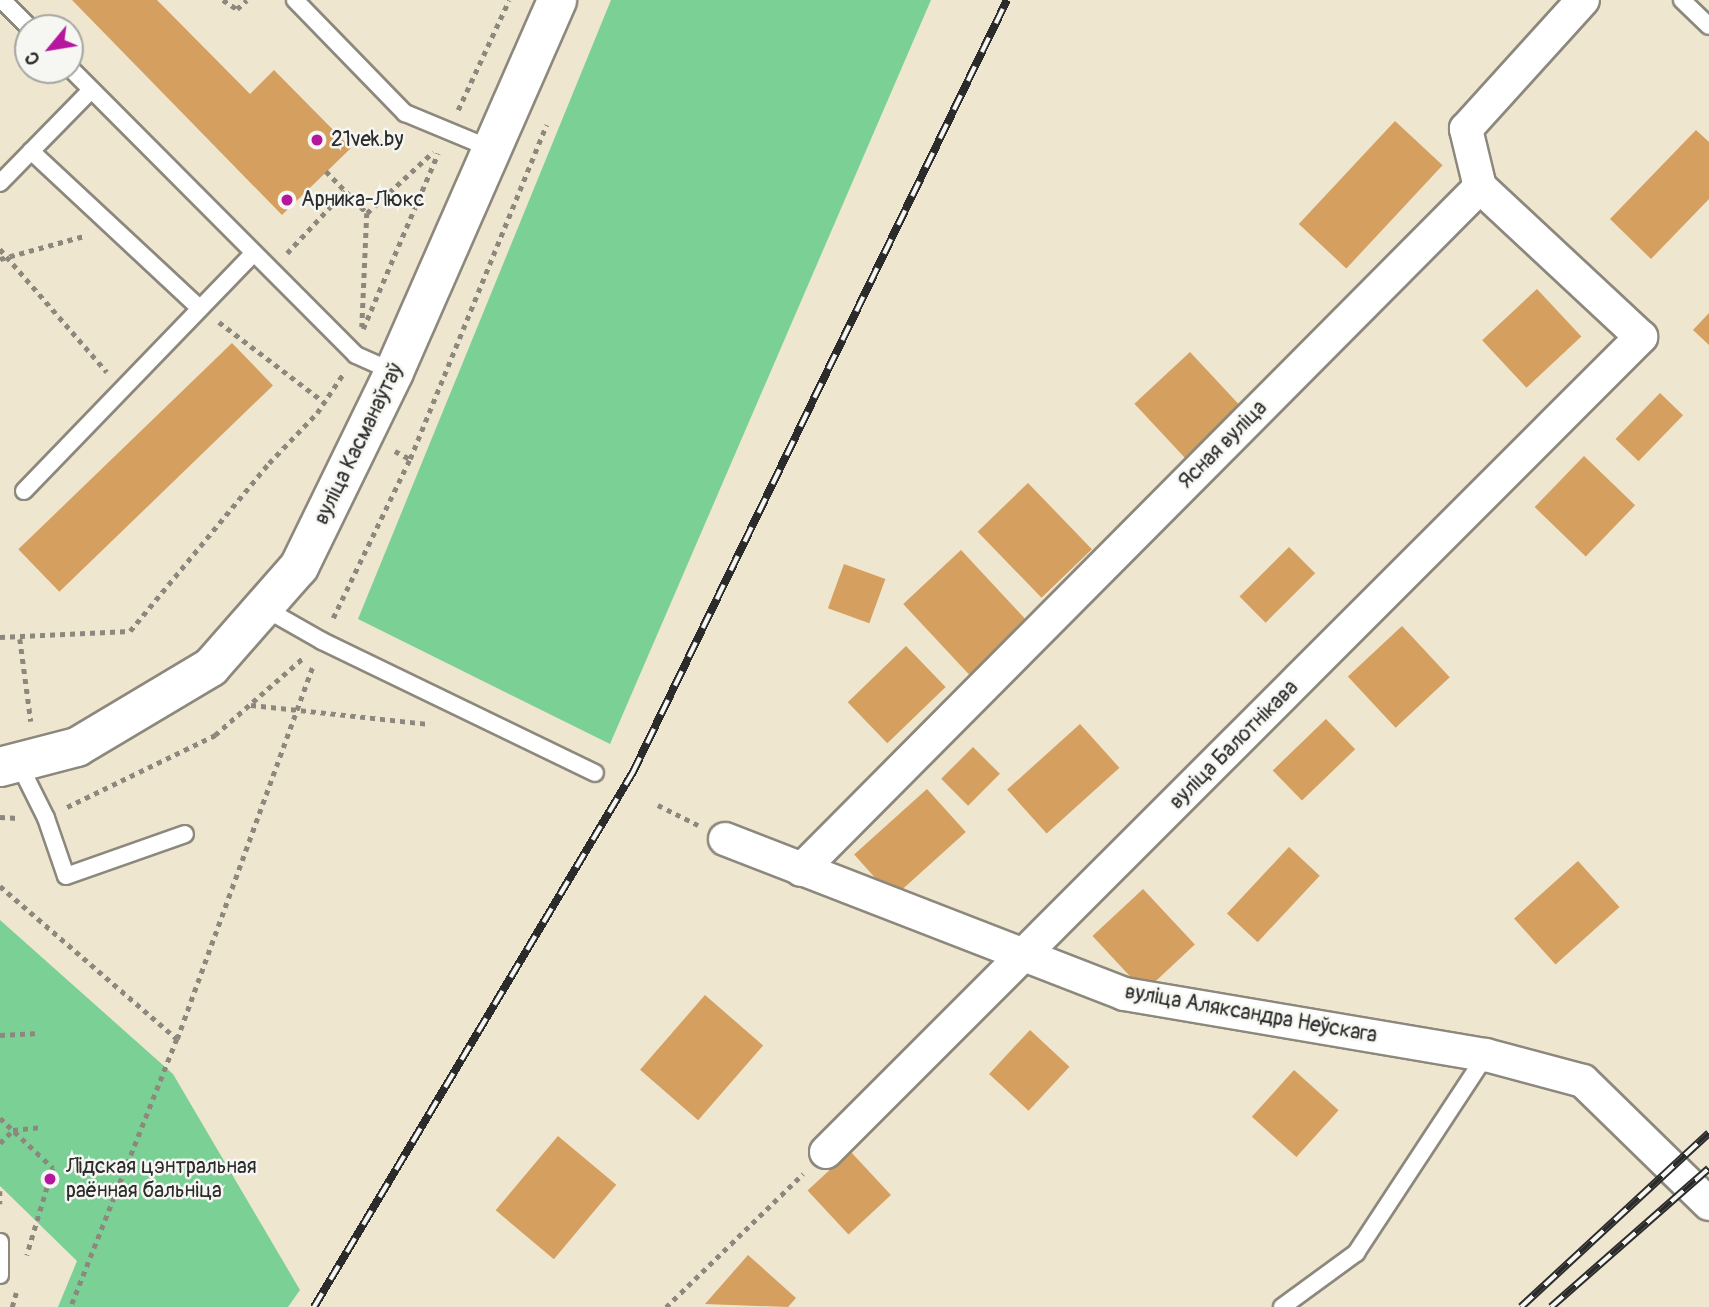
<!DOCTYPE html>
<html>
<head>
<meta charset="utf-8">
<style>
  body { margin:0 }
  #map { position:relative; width:1709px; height:1307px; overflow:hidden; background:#efe6cf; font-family:Pangolin,sans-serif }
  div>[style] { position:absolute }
  .green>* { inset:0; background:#7bd195 }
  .building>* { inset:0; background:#d49f5f; transform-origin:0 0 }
  .path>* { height:4.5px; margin-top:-2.25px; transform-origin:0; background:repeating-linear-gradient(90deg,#8d887d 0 5px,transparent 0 10px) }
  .roads { filter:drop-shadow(2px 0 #8d887d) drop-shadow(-2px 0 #8d887d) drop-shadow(0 2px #8d887d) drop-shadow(0 -2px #8d887d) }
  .service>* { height:16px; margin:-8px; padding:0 8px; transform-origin:8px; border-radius:8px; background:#fff }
  .minor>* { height:32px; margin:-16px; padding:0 16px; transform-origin:16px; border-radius:16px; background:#fff }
  .secondary>* { height:38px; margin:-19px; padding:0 19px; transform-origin:19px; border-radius:19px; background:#fff }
  .rail>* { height:8px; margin-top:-4px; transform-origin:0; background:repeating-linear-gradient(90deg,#f6f6f2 0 16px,#2b2b2b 0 32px); box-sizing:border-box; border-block:2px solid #2b2b2b }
  .dots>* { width:19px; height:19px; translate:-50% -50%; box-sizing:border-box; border:4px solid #f6f6f2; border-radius:50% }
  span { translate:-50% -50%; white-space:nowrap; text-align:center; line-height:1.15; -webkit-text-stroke:5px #f6f6f2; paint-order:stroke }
  .poi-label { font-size:21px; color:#2b2b2b }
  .left { translate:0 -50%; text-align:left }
  .street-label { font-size:21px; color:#2b2b2b }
  .north { position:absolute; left:14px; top:14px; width:70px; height:70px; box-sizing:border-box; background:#f6f6f2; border:2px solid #a5a5a2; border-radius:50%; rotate:240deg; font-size:19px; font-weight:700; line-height:28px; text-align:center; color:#2b2b2b }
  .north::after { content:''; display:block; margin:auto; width:24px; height:32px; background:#b5179e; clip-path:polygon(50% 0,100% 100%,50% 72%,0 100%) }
</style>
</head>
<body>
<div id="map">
  <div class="green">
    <i style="clip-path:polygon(611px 0,931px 0,610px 744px,358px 619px)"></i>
    <i style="clip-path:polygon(0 920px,173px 1074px,300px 1290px,288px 1307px,58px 1307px,77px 1261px,0 1186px)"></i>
  </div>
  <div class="building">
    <i style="clip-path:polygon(72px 0,157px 0,250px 94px,274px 70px,351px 148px,282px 215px)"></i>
    <i style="left:1395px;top:121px;width:65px;height:141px;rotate:43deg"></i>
    <i style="clip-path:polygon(1696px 130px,1709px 142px,1709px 199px,1651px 259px,1610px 219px)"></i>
    <i style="left:1537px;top:289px;width:65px;height:75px;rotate:47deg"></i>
    <i style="clip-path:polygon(1709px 313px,1709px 345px,1693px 330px)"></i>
    <i style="left:232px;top:343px;width:59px;height:297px;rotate:46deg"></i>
    <i style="left:1190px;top:352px;width:79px;height:76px;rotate:47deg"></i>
    <i style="left:1660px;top:393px;width:32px;height:64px;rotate:44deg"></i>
    <i style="left:1584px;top:456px;width:71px;height:71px;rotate:44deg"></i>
    <i style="left:1028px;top:483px;width:92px;height:70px;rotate:46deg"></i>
    <i style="left:1289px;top:547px;width:37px;height:70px;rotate:45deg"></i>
    <i style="left:961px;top:550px;width:100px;height:79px;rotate:47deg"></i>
    <i style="left:844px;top:564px;width:44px;height:47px;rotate:20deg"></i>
    <i style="left:1402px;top:626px;width:70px;height:74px;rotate:47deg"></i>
    <i style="left:906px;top:646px;width:57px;height:81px;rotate:46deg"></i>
    <i style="left:1326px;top:719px;width:42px;height:74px;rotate:46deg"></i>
    <i style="left:1080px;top:724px;width:59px;height:98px;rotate:48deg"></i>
    <i style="left:973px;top:747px;width:38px;height:45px;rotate:45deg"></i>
    <i style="left:927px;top:789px;width:58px;height:98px;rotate:48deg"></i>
    <i style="left:1289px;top:847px;width:42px;height:91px;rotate:43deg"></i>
    <i style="left:1578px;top:861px;width:62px;height:86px;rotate:48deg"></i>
    <i style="left:1143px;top:889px;width:76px;height:69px;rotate:47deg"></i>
    <i style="left:705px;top:995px;width:77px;height:99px;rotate:41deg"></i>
    <i style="left:1030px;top:1030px;width:54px;height:60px;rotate:43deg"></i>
    <i style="left:1294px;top:1070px;width:60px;height:63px;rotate:42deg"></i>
    <i style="left:558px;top:1136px;width:76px;height:97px;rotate:40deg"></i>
    <i style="left:850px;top:1151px;width:60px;height:58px;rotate:47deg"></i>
    <i style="clip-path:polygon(748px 1255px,796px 1298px,788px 1307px,705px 1304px)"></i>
  </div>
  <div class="path">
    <i style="left:223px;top:0;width:17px;rotate:33deg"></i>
    <i style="left:237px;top:9px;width:13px;rotate:-42deg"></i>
    <i style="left:55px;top:21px;width:11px;rotate:41deg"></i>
    <i style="left:70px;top:35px;width:13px;rotate:48deg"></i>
    <i style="left:458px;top:110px;width:121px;rotate:-65.1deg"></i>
    <i style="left:326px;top:171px;width:59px;rotate:45.7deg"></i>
    <i style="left:367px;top:213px;width:114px;rotate:92.5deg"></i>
    <i style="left:367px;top:213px;width:90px;rotate:-42.7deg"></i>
    <i style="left:0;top:249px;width:163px;rotate:49deg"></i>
    <i style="left:287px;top:253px;width:85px;rotate:-46.9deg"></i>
    <i style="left:0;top:259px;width:87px;rotate:-15.3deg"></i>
    <i style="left:219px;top:322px;width:132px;rotate:37.3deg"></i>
    <i style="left:363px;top:329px;width:191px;rotate:-66.9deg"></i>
    <i style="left:395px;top:451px;width:17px;rotate:28deg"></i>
    <i style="left:333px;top:618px;width:177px;rotate:-64.2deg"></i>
    <i style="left:410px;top:459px;width:361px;rotate:-67.8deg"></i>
    <i style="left:0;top:637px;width:130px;rotate:-2.6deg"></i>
    <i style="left:130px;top:631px;width:218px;rotate:-50.4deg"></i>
    <i style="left:269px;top:463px;width:69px;rotate:-46.2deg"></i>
    <i style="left:317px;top:413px;width:47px;rotate:-56.3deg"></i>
    <i style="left:20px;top:639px;width:83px;rotate:82.4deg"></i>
    <i style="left:251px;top:705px;width:180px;rotate:6.1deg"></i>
    <i style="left:658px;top:805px;width:45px;rotate:26.6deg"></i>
    <i style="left:67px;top:807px;width:165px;rotate:-25.9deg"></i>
    <i style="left:215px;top:735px;width:117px;rotate:-41.2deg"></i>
    <i style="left:0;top:817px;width:19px;rotate:3deg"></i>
    <i style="left:0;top:886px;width:234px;rotate:40.8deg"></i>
    <i style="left:177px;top:1039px;width:288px;rotate:111.6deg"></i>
    <i style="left:0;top:1035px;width:35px;rotate:-3deg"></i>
    <i style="left:177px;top:1039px;width:398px;rotate:-70deg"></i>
    <i style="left:0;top:1118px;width:73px;rotate:43.3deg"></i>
    <i style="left:53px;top:1168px;width:91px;rotate:106.6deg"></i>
    <i style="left:0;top:1143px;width:18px;rotate:-45deg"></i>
    <i style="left:13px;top:1130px;width:30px;rotate:-6deg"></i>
    <i style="left:0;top:1191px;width:13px;rotate:90deg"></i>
    <i style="left:12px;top:1307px;width:15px;rotate:-74deg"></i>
    <i style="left:666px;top:1307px;width:191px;rotate:-44.2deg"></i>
  </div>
  <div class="roads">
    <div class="service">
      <i style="left:2px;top:0;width:40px;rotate:45deg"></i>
      <i style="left:295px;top:0;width:158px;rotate:45.8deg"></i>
      <i style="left:405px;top:113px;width:94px;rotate:22.5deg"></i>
      <i style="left:1682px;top:0;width:37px;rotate:44deg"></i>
      <i style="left:70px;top:68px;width:405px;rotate:45.1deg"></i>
      <i style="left:356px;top:355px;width:42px;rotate:24.1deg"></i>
      <i style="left:31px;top:151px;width:229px;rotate:43deg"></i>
      <i style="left:0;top:183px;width:130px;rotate:-45.6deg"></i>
      <i style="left:24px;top:491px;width:331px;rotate:-46deg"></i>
      <i style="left:264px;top:608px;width:67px;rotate:29.6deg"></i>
      <i style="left:322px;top:641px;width:303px;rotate:25.8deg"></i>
      <i style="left:20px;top:766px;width:58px;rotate:63.4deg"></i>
      <i style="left:46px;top:818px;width:61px;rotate:71deg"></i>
      <i style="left:66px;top:876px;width:126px;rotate:-19.4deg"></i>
      <i style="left:0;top:1242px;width:33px;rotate:90deg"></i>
      <i style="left:1282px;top:1307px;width:92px;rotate:-36.1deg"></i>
      <i style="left:1356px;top:1253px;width:237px;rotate:-56.7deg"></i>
    </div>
    <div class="minor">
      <i style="left:725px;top:839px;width:428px;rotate:21.2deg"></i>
      <i style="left:1124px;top:994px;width:367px;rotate:9.6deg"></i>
      <i style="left:1486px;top:1055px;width:100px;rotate:15deg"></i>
      <i style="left:1583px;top:1081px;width:176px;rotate:44.3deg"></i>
      <i style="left:801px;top:870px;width:963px;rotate:-45.17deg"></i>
      <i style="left:1480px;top:187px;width:60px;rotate:-103.6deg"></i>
      <i style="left:1466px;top:129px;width:174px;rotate:-47.8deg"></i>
      <i style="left:826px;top:1152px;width:1153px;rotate:-45deg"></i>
      <i style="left:1641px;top:337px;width:220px;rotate:-137deg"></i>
    </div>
    <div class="secondary">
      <i style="left:0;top:767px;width:80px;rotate:-14.6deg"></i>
      <i style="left:77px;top:747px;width:156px;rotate:-30.8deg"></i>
      <i style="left:211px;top:667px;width:133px;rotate:-48.7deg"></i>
      <i style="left:299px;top:567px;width:217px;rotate:-64deg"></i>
      <i style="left:394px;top:372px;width:406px;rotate:-66.3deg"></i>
    </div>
  </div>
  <div class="rail">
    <i style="left:314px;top:1307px;width:623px;rotate:-59.19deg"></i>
    <i style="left:633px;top:772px;width:858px;rotate:-64.15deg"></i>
    <i style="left:1521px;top:1307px;width:256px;rotate:-42.8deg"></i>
    <i style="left:1551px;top:1307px;width:210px;rotate:-41.3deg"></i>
  </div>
  <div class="dots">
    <i style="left:317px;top:140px;background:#b5179e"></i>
    <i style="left:287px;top:200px;background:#b5179e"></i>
    <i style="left:50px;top:1179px;background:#b5179e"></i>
  </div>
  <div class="poi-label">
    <span class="left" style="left:331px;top:140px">21vek.by</span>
    <span class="left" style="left:301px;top:200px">Арника-Люкс</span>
    <span class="left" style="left:66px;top:1179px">Лідская цэнтральная<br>раённая бальніца</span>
  </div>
  <div class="street-label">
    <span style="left:359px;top:444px;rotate:-64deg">вуліца Касманаўтаў</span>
    <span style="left:1223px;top:445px;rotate:-45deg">Ясная вуліца</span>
    <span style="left:1234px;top:745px;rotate:-45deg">вуліца Балотнікава</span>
    <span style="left:1251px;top:1014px;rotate:10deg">вуліца Аляксандра Неўскага</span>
  </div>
  <div class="north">С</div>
</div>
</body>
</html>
